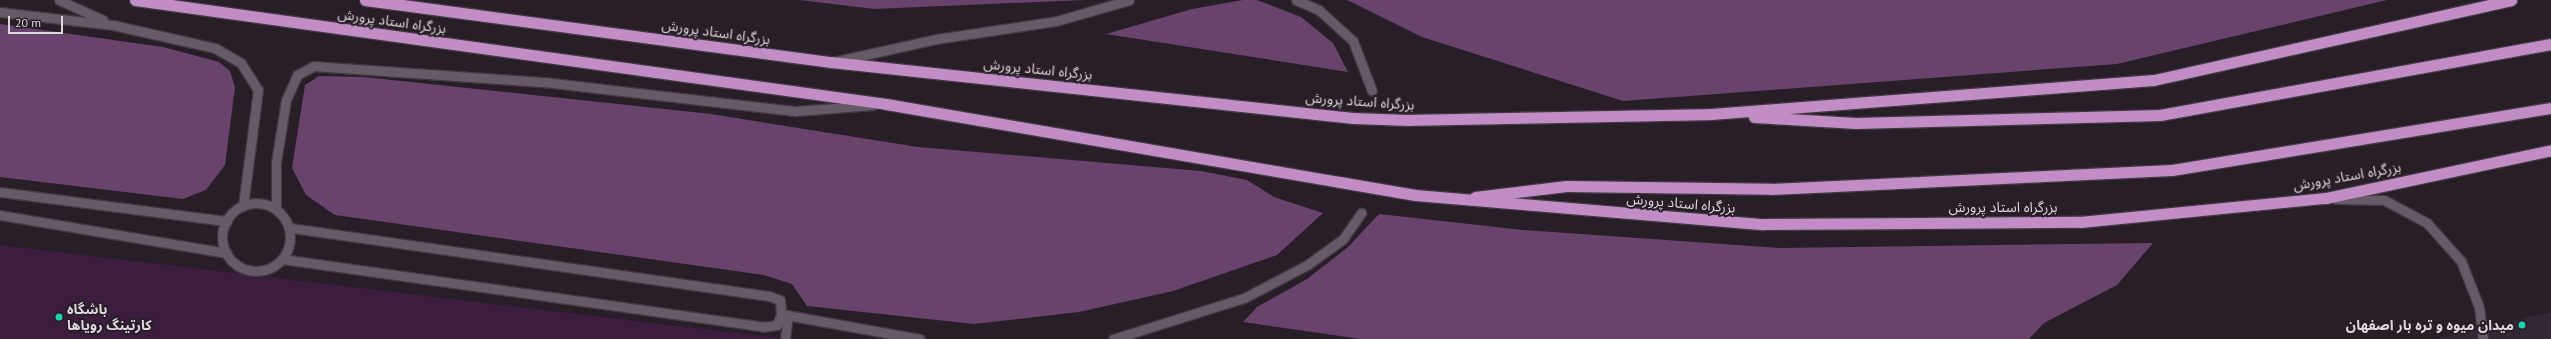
<!DOCTYPE html>
<html>
<head>
<meta charset="utf-8">
<style>
  body { margin:0 }
  #map { position:relative; width:2551px; height:339px; overflow:hidden; background:#271e28; font-family:"PT Sans","Noto Sans Arabic",sans-serif }
  div>[style] { position:absolute }
  .built>* { inset:0; background:#332734 }
  .green>* { inset:0; background:#3d1d3f }
  .forest>* { inset:0; background:#68436b }
  .roads { filter:drop-shadow(1px 0 #413942) drop-shadow(-1px 0 #413942) drop-shadow(0 1px #413942) drop-shadow(0 -1px #413942) }
  .service>* { height:9px; margin:-4.5px; padding:0 4.5px; transform-origin:4.5px; border-radius:4.5px; background:#655a65 }
  .service>.ring { margin:-4.5px; padding:0; box-sizing:content-box; background:none; border:9px solid #655a65; border-radius:50% }
  .trunk>* { height:11px; margin:-5.5px; padding:0 5.5px; transform-origin:5.5px; border-radius:5.5px; background:#c28cc6 }
  .dots>* { width:11px; height:11px; translate:-50% -50%; box-sizing:border-box; border:2px solid #271e28; border-radius:50% }
  span { translate:-50% -50%; white-space:nowrap; text-align:center; line-height:1.15; -webkit-text-stroke:4px #271e28; paint-order:stroke }
  .street-label { font-size:14px; color:#ddd6dd }
  .poi-label { font-size:14px; color:#ddd6dd; font-weight:700 }
  .left { translate:0 -50%; text-align:left }
  .right { translate:-100% -50%; text-align:right }
  .scale { position:absolute; left:8px; top:16px; width:55px; height:18px; box-sizing:border-box; border:2px solid #ddd6dd; border-top:0; padding-left:5px; font-size:12px; line-height:14px; white-space:nowrap; color:#ddd6dd; -webkit-text-stroke:3px #271e28; paint-order:stroke }
</style>
</head>
<body>
<div id="map">
  <div class="built">
    <i style="clip-path:polygon(2551px 312px,2551px 339px,2434px 339px)"></i>
  </div>
  <div class="green">
    <i style="clip-path:polygon(0 245px,778px 338px,778px 339px,0 339px)"></i>
  </div>
  <div class="forest">
    <i style="clip-path:polygon(800px 0,1084px 0,874px 9px)"></i>
    <i style="clip-path:polygon(1243px 0,1257px 0,1301px 17px,1333px 43px,1348px 72px,1106px 34px,1192px 9px)"></i>
    <i style="clip-path:polygon(1347px 0,2387px 0,2117px 64px,1623px 101px,1422px 37px)"></i>
    <i style="clip-path:polygon(0 24px,163px 47px,219px 62px,230px 71px,235px 87px,225px 165px,206px 190px,183px 199px,0 177px)"></i>
    <i style="clip-path:polygon(319px 76px,364px 77px,711px 114px,918px 147px,1201px 171px,1247px 180px,1274px 197px,1323px 213px,1277px 255px,1173px 291px,1079px 312px,974px 324px,807px 306px,792px 284px,764px 275px,335px 215px,306px 195px,292px 168px,305px 85px)"></i>
    <i style="clip-path:polygon(1379px 214px,1523px 230px,1780px 248px,2153px 243px,2117px 285px,2044px 323px,2029px 339px,1361px 339px,1243px 322px,1257px 307px,1307px 279px,1348px 247px)"></i>
  </div>
  <div class="roads">
    <div class="service">
      <i style="left:59px;top:0;width:48px;rotate:24.4deg"></i>
      <i style="left:1296px;top:0;width:25px;rotate:23deg"></i>
      <i style="left:1319px;top:10px;width:46px;rotate:42.4deg"></i>
      <i style="left:1353px;top:41px;width:53px;rotate:69.2deg"></i>
      <i style="left:0;top:12px;width:114px;rotate:6.6deg"></i>
      <i style="left:113px;top:25px;width:105px;rotate:12.7deg"></i>
      <i style="left:215px;top:48px;width:30px;rotate:30deg"></i>
      <i style="left:241px;top:63px;width:32px;rotate:58deg"></i>
      <i style="left:258px;top:90px;width:117px;rotate:97.4deg"></i>
      <i style="left:837px;top:61px;width:101px;rotate:-12.5deg"></i>
      <i style="left:936px;top:39px;width:121px;rotate:-8.5deg"></i>
      <i style="left:1056px;top:21px;width:76px;rotate:-16deg"></i>
      <i style="left:0;top:192px;width:229px;rotate:7.3deg"></i>
      <i style="left:2335px;top:199px;width:49px;rotate:1.2deg"></i>
      <i style="left:2384px;top:200px;width:49px;rotate:28.1deg"></i>
      <i style="left:2427px;top:223px;width:51px;rotate:48.2deg"></i>
      <i style="left:2461px;top:261px;width:49px;rotate:68.6deg"></i>
      <i style="left:2479px;top:307px;width:32px;rotate:83deg"></i>
      <i class="ring" style="left:222px;top:203px;width:59px;height:59px"></i>
      <i style="left:276px;top:209px;width:47px;rotate:-90deg"></i>
      <i style="left:276px;top:162px;width:63px;rotate:-80.8deg"></i>
      <i style="left:286px;top:100px;width:27px;rotate:-66deg"></i>
      <i style="left:297px;top:75px;width:19px;rotate:-28deg"></i>
      <i style="left:314px;top:66px;width:231px;rotate:4deg"></i>
      <i style="left:544px;top:82px;width:254px;rotate:6.6deg"></i>
      <i style="left:796px;top:111px;width:77px;rotate:-4.5deg"></i>
      <i style="left:0;top:215px;width:230px;rotate:9.5deg"></i>
      <i style="left:282px;top:259px;width:486px;rotate:8deg"></i>
      <i style="left:763px;top:327px;width:14px;rotate:-8deg"></i>
      <i style="left:777px;top:325px;width:12px;rotate:-70deg"></i>
      <i style="left:781px;top:314px;width:14px;rotate:-94deg"></i>
      <i style="left:780px;top:300px;width:12px;rotate:-160deg"></i>
      <i style="left:769px;top:296px;width:485px;rotate:-171.9deg"></i>
      <i style="left:781px;top:314px;width:141px;rotate:10.2deg"></i>
      <i style="left:785px;top:339px;width:23px;rotate:-83deg"></i>
      <i style="left:1113px;top:339px;width:137px;rotate:-17.4deg"></i>
      <i style="left:1244px;top:298px;width:71px;rotate:-27.6deg"></i>
      <i style="left:1307px;top:265px;width:44px;rotate:-35.8deg"></i>
      <i style="left:1343px;top:239px;width:32px;rotate:-55deg"></i>
    </div>
    <div class="trunk">
      <i style="left:135px;top:0;width:758px;rotate:7.88deg"></i>
      <i style="left:886px;top:104px;width:537px;rotate:9.76deg"></i>
      <i style="left:1415px;top:195px;width:349px;rotate:4.8deg"></i>
      <i style="left:1763px;top:224px;width:317px;rotate:-0.4deg"></i>
      <i style="left:2080px;top:222px;width:247px;rotate:-5.6deg"></i>
      <i style="left:2326px;top:198px;width:230px;rotate:-12deg"></i>
      <i style="left:365px;top:0;width:470px;rotate:7.6deg"></i>
      <i style="left:831px;top:62px;width:525px;rotate:6.12deg"></i>
      <i style="left:1353px;top:118px;width:56px;rotate:2deg"></i>
      <i style="left:1409px;top:120px;width:302px;rotate:-1.1deg"></i>
      <i style="left:1711px;top:114px;width:444px;rotate:-4.4deg"></i>
      <i style="left:2154px;top:80px;width:366px;rotate:-12.6deg"></i>
      <i style="left:1754px;top:117px;width:102px;rotate:3.4deg"></i>
      <i style="left:1856px;top:123px;width:304px;rotate:-1.5deg"></i>
      <i style="left:2160px;top:115px;width:397px;rotate:-10.3deg"></i>
      <i style="left:1475px;top:197px;width:92px;rotate:-6.9deg"></i>
      <i style="left:1566px;top:186px;width:205px;rotate:0.8deg"></i>
      <i style="left:1771px;top:189px;width:401px;rotate:-2.7deg"></i>
      <i style="left:2172px;top:170px;width:384px;rotate:-9.3deg"></i>
    </div>
  </div>
  <div class="dots">
    <i style="left:59px;top:317px;background:#1dd5b1"></i>
    <i style="left:2522px;top:325px;background:#1dd5b1"></i>
  </div>
  <div class="street-label">
    <span style="left:392px;top:21px;rotate:8deg">بزرگراه استاد پرورش</span>
    <span style="left:716px;top:32px;rotate:8deg">بزرگراه استاد پرورش</span>
    <span style="left:1038px;top:69px;rotate:6deg">بزرگراه استاد پرورش</span>
    <span style="left:1360px;top:101px;rotate:4deg">بزرگراه استاد پرورش</span>
    <span style="left:2347px;top:176px;rotate:-10deg">بزرگراه استاد پرورش</span>
    <span style="left:1681px;top:203px;rotate:5deg">بزرگراه استاد پرورش</span>
    <span style="left:2003px;top:207px">بزرگراه استاد پرورش</span>
  </div>
  <div class="poi-label">
    <span class="left" style="left:67px;top:317px">باشگاه<br>کارتینگ رویاها</span>
    <span class="right" style="left:2514px;top:325px">میدان میوه و تره بار اصفهان</span>
  </div>
  <div class="scale">20 m</div>
</div>
</body>
</html>
